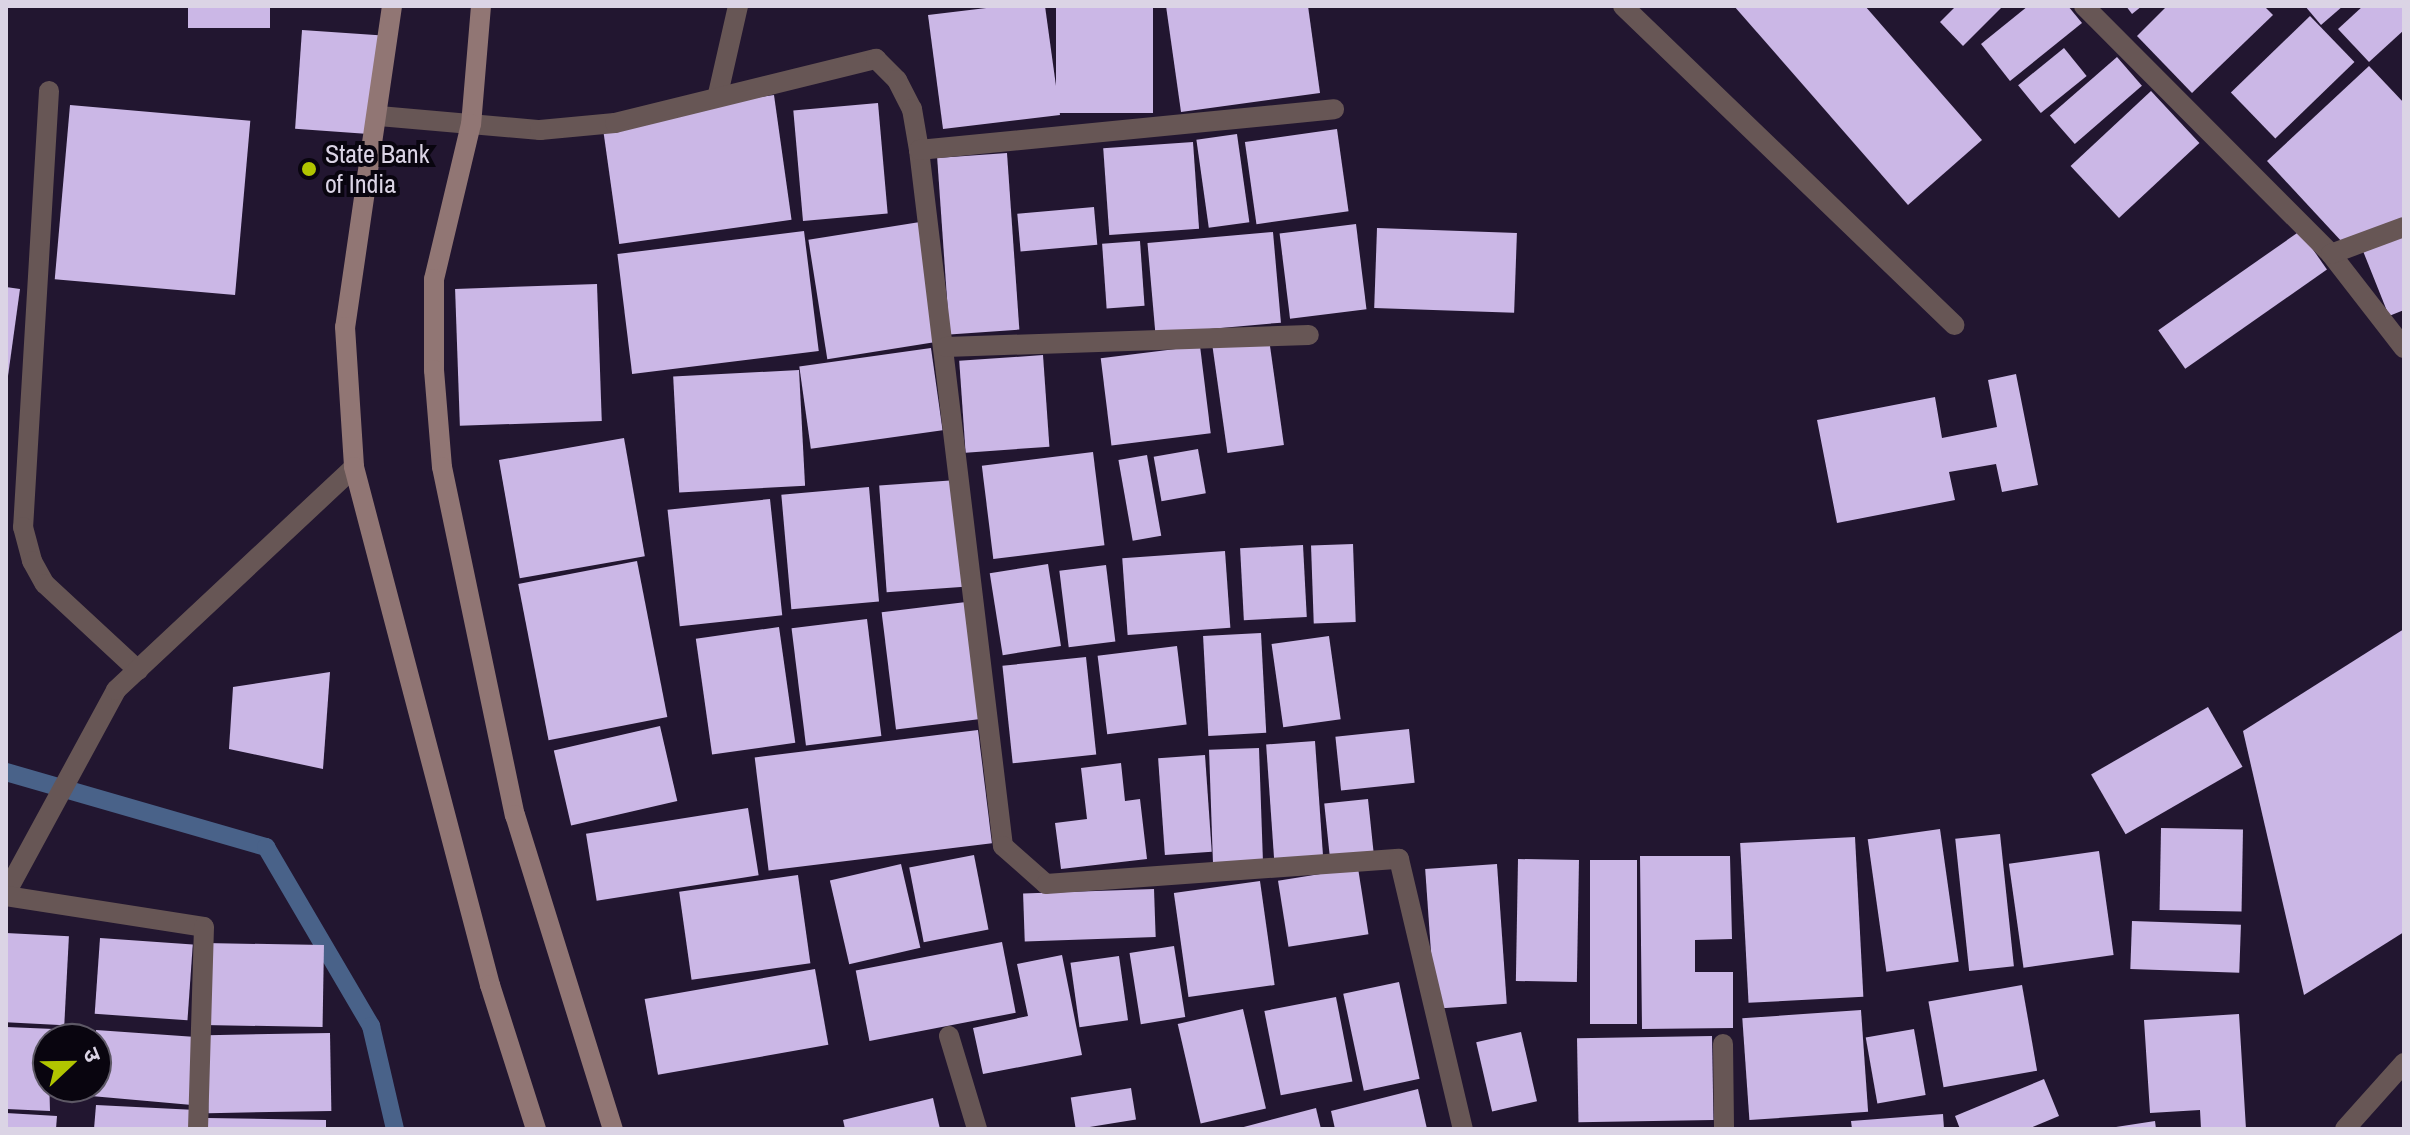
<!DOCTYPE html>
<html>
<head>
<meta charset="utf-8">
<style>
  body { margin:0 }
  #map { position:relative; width:2410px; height:1135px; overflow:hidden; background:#221630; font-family:"Archivo Narrow","Noto Sans Devanagari",sans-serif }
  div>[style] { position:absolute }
  .stream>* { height:18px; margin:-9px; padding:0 9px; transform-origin:9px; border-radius:9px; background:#496289 }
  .building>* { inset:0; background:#cbb7e6; transform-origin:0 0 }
  .lane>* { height:20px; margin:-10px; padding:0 10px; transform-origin:10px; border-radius:10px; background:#675655 }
  .street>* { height:20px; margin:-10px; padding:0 10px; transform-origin:10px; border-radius:10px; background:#675655 }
  .secondary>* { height:20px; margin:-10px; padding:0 10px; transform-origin:10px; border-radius:10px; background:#917674 }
  .dots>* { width:22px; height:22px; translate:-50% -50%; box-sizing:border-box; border:4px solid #09050f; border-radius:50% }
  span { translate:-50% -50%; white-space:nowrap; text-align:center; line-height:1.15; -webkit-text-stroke:8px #09050f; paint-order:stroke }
  .poi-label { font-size:26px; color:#dbd4e5 }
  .left { translate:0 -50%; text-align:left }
  .frame { position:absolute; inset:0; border:8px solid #dbd4e5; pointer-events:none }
  .north { position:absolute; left:32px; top:1023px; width:80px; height:80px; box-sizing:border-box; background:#09050f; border:2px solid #5d5865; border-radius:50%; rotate:68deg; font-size:22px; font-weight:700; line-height:32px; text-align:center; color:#dbd4e5 }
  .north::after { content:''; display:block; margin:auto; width:28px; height:36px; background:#b1c500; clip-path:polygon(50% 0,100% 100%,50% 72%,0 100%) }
</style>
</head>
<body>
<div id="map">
  <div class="stream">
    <i style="left:6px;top:772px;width:271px;rotate:16.1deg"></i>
    <i style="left:266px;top:847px;width:208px;rotate:59.6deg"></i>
    <i style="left:371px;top:1026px;width:106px;rotate:76.9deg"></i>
  </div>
  <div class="building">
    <i style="left:188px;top:6px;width:82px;height:22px"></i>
    <i style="clip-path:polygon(1003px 6px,1045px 6px,1060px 115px,943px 129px,928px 15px)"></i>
    <i style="left:1056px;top:6px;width:97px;height:107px"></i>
    <i style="clip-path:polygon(1166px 6px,1308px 6px,1320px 93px,1181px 112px)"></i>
    <i style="clip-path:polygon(1734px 6px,1865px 6px,1982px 140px,1908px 205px)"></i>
    <i style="clip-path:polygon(1956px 6px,2003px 6px,1963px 46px,1940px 22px)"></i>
    <i style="clip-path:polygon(2028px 6px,2068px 6px,2082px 23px,2010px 81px,1981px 44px)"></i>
    <i style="clip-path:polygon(2126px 6px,2142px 6px,2132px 14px)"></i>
    <i style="clip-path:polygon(2167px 6px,2264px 6px,2273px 15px,2192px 93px,2137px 36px)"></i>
    <i style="clip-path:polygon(2305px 6px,2343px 6px,2321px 25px)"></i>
    <i style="clip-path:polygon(2363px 6px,2404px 6px,2404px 30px,2369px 62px,2338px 29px)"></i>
    <i style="left:2310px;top:16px;width:64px;height:110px;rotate:46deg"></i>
    <i style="left:302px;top:30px;width:77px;height:99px;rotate:4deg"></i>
    <i style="left:2064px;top:48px;width:36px;height:59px;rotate:51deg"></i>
    <i style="left:2117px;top:57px;width:38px;height:89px;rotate:49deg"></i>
    <i style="clip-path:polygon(2369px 66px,2404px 103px,2404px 218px,2343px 243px,2267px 161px)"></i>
    <i style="left:2151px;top:91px;width:71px;height:110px;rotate:47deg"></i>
    <i style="left:774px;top:95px;width:126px;height:174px;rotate:82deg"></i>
    <i style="left:878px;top:103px;width:111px;height:85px;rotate:85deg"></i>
    <i style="left:70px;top:105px;width:181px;height:175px;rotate:5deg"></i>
    <i style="left:1337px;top:129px;width:83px;height:93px;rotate:82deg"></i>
    <i style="left:1237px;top:134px;width:89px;height:41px;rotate:82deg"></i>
    <i style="left:1193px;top:142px;width:87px;height:90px;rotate:86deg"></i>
    <i style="left:1007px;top:153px;width:177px;height:70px;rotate:86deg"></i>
    <i style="left:1094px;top:207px;width:38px;height:77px;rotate:85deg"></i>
    <i style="left:920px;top:222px;width:121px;height:113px;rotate:81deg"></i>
    <i style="left:1356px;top:224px;width:86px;height:77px;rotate:83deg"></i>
    <i style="left:1377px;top:228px;width:140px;height:80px;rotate:2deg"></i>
    <i style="left:804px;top:231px;width:121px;height:188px;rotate:83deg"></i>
    <i style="left:2300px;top:231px;width:47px;height:173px;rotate:55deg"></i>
    <i style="left:1273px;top:232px;width:91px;height:126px;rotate:85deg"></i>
    <i style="clip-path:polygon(2404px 233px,2404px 310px,2389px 316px,2363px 251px)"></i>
    <i style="left:1140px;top:241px;width:65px;height:38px;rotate:86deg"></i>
    <i style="left:597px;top:284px;width:137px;height:142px;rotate:88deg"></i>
    <i style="clip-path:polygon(6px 287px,20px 289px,8px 376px,6px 375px)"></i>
    <i style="left:1269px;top:339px;width:107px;height:57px;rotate:82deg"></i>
    <i style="left:1200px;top:346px;width:88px;height:100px;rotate:83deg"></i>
    <i style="left:931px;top:348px;width:83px;height:133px;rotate:82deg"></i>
    <i style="left:1043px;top:355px;width:92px;height:84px;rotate:86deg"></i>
    <i style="left:799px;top:370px;width:116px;height:126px;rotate:87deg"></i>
    <i style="clip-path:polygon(2016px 374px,2038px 485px,2002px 492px,1996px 464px,1949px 472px,1955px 500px,1837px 523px,1817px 420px,1935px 397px,1942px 438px,1997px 427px,1988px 380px)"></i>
    <i style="left:624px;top:438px;width:120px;height:127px;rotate:80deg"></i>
    <i style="left:1198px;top:449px;width:45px;height:45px;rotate:80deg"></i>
    <i style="left:1093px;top:452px;width:94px;height:112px;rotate:83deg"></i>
    <i style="left:1147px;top:455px;width:82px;height:29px;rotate:80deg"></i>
    <i style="left:957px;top:480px;width:107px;height:78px;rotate:86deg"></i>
    <i style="left:869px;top:487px;width:115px;height:88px;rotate:85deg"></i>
    <i style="left:770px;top:499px;width:117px;height:103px;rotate:84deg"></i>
    <i style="left:1353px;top:544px;width:78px;height:42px;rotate:88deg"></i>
    <i style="left:1303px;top:545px;width:72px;height:63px;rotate:87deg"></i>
    <i style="left:1225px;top:551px;width:77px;height:103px;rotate:86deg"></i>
    <i style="left:637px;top:561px;width:159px;height:121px;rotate:79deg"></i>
    <i style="left:1048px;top:564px;width:83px;height:59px;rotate:81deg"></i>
    <i style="left:1106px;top:565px;width:77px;height:47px;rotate:83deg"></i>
    <i style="left:966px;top:602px;width:118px;height:85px;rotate:83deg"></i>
    <i style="left:867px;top:619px;width:118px;height:76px;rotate:83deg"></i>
    <i style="left:779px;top:627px;width:117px;height:84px;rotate:82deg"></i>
    <i style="clip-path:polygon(2404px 629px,2404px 932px,2304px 995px,2243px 731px)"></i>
    <i style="left:1261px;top:633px;width:100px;height:58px;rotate:87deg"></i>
    <i style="left:1329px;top:636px;width:84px;height:58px;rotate:82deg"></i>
    <i style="left:1177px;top:646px;width:79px;height:80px;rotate:83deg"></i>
    <i style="left:1086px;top:657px;width:98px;height:84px;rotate:84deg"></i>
    <i style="clip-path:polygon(330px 672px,323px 769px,229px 749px,233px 687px)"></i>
    <i style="left:2208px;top:707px;width:69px;height:135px;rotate:60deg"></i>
    <i style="left:660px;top:726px;width:77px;height:109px;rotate:77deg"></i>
    <i style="left:1409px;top:729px;width:54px;height:74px;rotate:84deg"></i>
    <i style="left:978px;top:730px;width:114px;height:225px;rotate:83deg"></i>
    <i style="left:1315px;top:741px;width:117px;height:49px;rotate:86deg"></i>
    <i style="left:1259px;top:748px;width:114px;height:50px;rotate:88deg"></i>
    <i style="left:1205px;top:755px;width:97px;height:47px;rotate:86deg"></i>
    <i style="clip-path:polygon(1121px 763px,1125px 801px,1140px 799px,1147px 859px,1061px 869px,1055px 823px,1087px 819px,1081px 768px)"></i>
    <i style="left:1368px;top:799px;width:53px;height:44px;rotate:84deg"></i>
    <i style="left:748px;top:808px;width:68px;height:164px;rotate:81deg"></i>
    <i style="left:2161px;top:828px;width:82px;height:82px;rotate:1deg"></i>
    <i style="left:1940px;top:829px;width:134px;height:73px;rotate:82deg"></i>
    <i style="left:2000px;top:834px;width:133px;height:45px;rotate:84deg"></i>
    <i style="left:1855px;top:837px;width:160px;height:115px;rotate:87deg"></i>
    <i style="left:2099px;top:851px;width:105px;height:91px;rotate:82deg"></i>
    <i style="left:974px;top:855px;width:76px;height:66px;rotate:79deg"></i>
    <i style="clip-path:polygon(1640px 856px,1730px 856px,1732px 939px,1695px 940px,1695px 972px,1733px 972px,1733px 1028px,1642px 1029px)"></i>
    <i style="left:1518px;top:859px;width:61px;height:122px;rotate:1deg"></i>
    <i style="left:1590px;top:860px;width:47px;height:164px"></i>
    <i style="left:901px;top:864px;width:86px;height:73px;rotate:77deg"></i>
    <i style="left:1497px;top:864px;width:140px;height:72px;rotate:86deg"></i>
    <i style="left:1358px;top:868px;width:67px;height:81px;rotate:81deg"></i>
    <i style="left:798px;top:875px;width:89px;height:120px;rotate:82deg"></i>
    <i style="left:1260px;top:881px;width:105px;height:87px;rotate:82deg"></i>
    <i style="left:1154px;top:889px;width:48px;height:131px;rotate:88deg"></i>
    <i style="left:2132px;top:921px;width:109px;height:48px;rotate:2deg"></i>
    <i style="left:6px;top:933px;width:63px;height:89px;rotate:3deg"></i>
    <i style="left:100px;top:938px;width:93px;height:76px;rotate:4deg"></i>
    <i style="left:1002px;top:942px;width:72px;height:149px;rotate:79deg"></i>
    <i style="left:205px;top:943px;width:119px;height:82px;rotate:1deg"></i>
    <i style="left:1174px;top:946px;width:72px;height:45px;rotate:81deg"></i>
    <i style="clip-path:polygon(1062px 955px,1082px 1055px,983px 1074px,973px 1028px,1028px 1016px,1017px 964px)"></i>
    <i style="left:1119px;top:956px;width:65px;height:49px;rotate:82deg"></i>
    <i style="left:815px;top:969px;width:77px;height:173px;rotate:80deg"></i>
    <i style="left:1399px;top:982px;width:99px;height:57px;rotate:78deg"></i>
    <i style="left:2022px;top:985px;width:87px;height:95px;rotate:80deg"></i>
    <i style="left:1336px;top:997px;width:86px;height:73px;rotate:79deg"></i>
    <i style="left:1243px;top:1009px;width:102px;height:67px;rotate:77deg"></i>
    <i style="left:1861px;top:1010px;width:102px;height:119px;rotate:86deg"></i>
    <i style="clip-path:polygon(2239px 1014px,2246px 1129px,2201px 1129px,2200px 1110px,2150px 1113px,2144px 1020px)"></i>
    <i style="clip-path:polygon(6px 1027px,54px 1029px,54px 1039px,48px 1039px,50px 1111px,6px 1109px)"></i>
    <i style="left:1914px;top:1029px;width:67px;height:49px;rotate:80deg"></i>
    <i style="clip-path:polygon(96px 1030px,196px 1037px,192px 1105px,91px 1096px,96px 1087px)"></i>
    <i style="left:1521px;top:1032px;width:71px;height:46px;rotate:77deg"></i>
    <i style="left:330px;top:1033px;width:78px;height:123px;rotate:89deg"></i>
    <i style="left:1712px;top:1036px;width:84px;height:135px;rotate:89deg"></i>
    <i style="clip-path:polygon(2044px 1079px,2059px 1116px,2028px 1129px,1960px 1129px,1955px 1116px)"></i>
    <i style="left:1131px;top:1088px;width:32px;height:61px;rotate:81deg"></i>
    <i style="clip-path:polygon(1418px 1089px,1427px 1129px,1335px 1129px,1331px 1111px)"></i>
    <i style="clip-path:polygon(933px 1098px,940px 1129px,845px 1129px,843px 1120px)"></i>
    <i style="clip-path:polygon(96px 1105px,196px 1110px,195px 1129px,94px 1129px)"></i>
    <i style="clip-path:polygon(1316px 1108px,1321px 1129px,1240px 1129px,1240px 1128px)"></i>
    <i style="clip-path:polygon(6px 1113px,57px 1116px,56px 1129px,6px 1129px)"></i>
    <i style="clip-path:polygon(1943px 1114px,1944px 1129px,1852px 1129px,1851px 1121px)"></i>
    <i style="clip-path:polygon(207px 1118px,326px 1120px,326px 1129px,206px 1129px)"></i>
    <i style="clip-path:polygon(2155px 1121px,2156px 1129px,2117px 1129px,2116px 1127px)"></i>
  </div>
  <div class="lane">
    <i style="left:1623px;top:6px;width:460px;rotate:43.9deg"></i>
    <i style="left:718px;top:94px;width:90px;rotate:-77.2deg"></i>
  </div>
  <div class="street">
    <i style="left:2084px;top:6px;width:350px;rotate:45.1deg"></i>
    <i style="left:2331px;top:254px;width:119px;rotate:52.2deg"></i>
    <i style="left:49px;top:91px;width:437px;rotate:93.4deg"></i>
    <i style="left:23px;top:527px;width:35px;rotate:75deg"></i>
    <i style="left:32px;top:561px;width:26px;rotate:61deg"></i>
    <i style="left:45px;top:584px;width:127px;rotate:42.8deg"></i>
    <i style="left:379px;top:116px;width:162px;rotate:5deg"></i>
    <i style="left:540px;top:130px;width:75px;rotate:-5.3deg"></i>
    <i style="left:615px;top:123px;width:269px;rotate:-13.8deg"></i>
    <i style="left:876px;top:59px;width:30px;rotate:45deg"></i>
    <i style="left:897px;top:80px;width:33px;rotate:63deg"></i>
    <i style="left:912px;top:109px;width:42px;rotate:80.3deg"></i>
    <i style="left:919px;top:150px;width:701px;rotate:83.12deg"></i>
    <i style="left:1003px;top:846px;width:57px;rotate:41.5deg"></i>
    <i style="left:1046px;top:884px;width:354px;rotate:-4.1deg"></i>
    <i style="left:1399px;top:859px;width:277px;rotate:76.7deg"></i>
    <i style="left:919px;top:150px;width:417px;rotate:-5.6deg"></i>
    <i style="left:2331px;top:254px;width:78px;rotate:-20.3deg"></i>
    <i style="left:946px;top:347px;width:363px;rotate:-1.9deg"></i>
    <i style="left:6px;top:893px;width:231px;rotate:-61.5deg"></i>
    <i style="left:116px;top:690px;width:326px;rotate:-43.1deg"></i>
    <i style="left:6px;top:896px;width:200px;rotate:8.9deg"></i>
    <i style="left:204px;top:927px;width:202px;rotate:91.7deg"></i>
    <i style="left:949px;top:1036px;width:97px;rotate:73.2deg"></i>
    <i style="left:1723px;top:1044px;width:85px;rotate:89.3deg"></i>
    <i style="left:2345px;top:1129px;width:89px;rotate:-48.2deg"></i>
  </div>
  <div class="secondary">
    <i style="left:392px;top:6px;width:324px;rotate:98.3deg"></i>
    <i style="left:345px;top:327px;width:140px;rotate:86.3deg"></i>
    <i style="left:354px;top:467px;width:536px;rotate:75.29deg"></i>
    <i style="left:490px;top:985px;width:151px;rotate:72.3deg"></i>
    <i style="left:481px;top:6px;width:118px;rotate:94.8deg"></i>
    <i style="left:471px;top:124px;width:159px;rotate:103.4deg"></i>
    <i style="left:434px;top:279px;width:91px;rotate:90deg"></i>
    <i style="left:434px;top:370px;width:97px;rotate:85.3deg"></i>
    <i style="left:442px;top:467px;width:356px;rotate:78.2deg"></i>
    <i style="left:515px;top:815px;width:329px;rotate:72.7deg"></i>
  </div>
  <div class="dots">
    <i style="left:309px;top:169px;background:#b1c500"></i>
  </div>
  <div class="poi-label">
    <span class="left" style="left:325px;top:169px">State Bank<br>of India</span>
  </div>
  <div class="frame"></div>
  <div class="north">उ</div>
</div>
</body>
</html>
